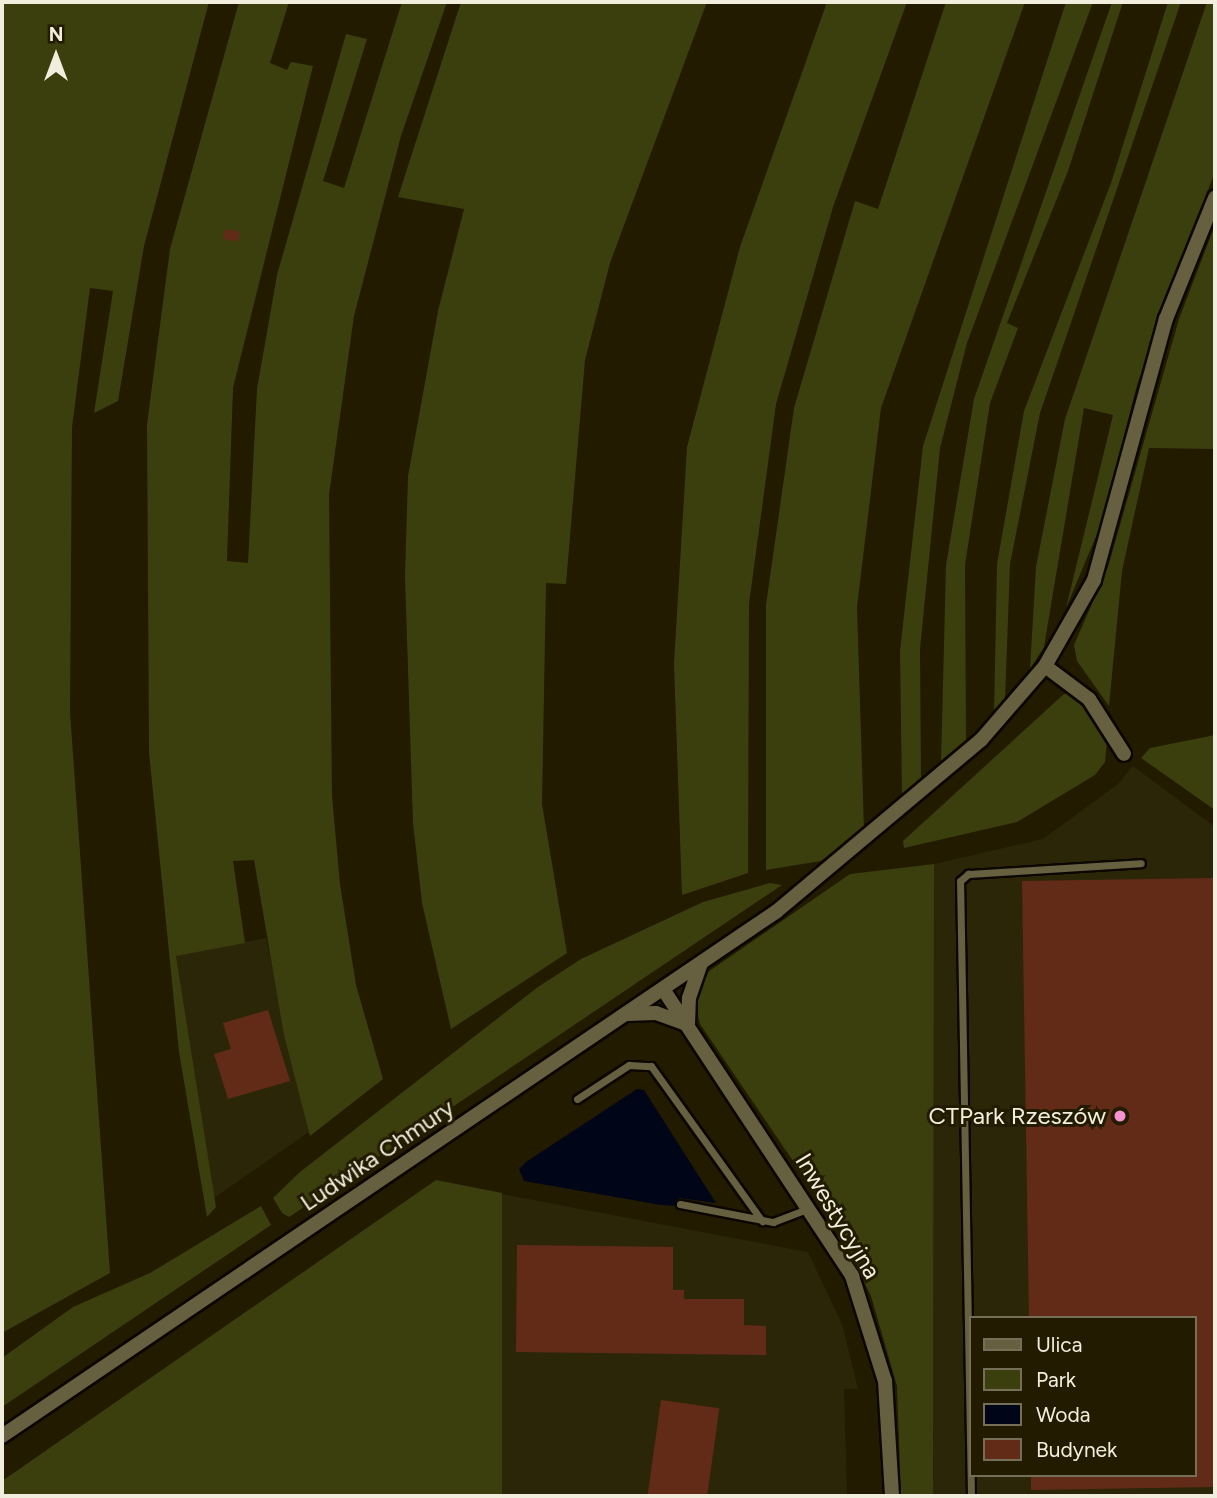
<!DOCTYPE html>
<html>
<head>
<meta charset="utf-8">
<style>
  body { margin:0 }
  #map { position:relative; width:1217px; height:1498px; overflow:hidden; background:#221b00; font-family:Figtree,sans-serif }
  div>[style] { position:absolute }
  .built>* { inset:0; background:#2c2608 }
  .green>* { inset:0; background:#3b3f0d }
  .water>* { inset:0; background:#000618 }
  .building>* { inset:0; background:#622b18; transform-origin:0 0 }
  .roads { filter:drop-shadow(2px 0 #0c0600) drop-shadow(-2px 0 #0c0600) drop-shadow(0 2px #0c0600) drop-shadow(0 -2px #0c0600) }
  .lane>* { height:7px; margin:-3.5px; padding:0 3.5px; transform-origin:3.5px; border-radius:3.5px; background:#665f40 }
  .street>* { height:14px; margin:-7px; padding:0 7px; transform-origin:7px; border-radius:7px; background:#665f40 }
  .dots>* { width:19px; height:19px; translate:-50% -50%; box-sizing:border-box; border:4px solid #221b00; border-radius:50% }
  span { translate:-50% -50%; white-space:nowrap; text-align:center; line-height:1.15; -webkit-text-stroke:6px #221b00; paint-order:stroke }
  .poi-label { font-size:24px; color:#f2eedd }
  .right { translate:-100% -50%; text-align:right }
  .street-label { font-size:24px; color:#f2eedd }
  .frame { position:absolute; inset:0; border:4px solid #f2eedd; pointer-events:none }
  .legend { position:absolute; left:969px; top:1316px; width:228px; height:161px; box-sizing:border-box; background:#221b00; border:2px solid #756f58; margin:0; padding:9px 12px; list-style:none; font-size:21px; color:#f2eedd }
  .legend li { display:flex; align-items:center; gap:14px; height:35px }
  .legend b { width:35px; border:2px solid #756f58 }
  .north { position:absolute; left:21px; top:21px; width:70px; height:70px; -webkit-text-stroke:5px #221b00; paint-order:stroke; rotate:0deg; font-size:19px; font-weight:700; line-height:28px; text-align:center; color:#f2eedd }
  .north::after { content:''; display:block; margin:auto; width:24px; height:32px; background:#f2eedd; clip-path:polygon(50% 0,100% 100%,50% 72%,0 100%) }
</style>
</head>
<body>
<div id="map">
  <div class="built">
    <i style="clip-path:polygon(evenodd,1133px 766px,1215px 827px,1215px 1496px,933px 1496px,934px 864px,1043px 839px,1118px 784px,1133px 766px,970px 1318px,1194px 1318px,1194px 1475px,970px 1475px,970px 1318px)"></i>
    <i style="clip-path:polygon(266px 938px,309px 1132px,214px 1198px,176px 955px)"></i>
    <i style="clip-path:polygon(502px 1194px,808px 1252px,842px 1324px,858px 1389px,844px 1389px,847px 1496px,502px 1496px)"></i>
  </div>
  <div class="green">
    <i style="clip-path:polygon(2px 2px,209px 2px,144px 246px,118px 401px,94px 413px,113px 291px,90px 288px,72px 427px,70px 712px,110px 1273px,2px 1333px)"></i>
    <i style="clip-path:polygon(239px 2px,289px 2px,270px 63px,287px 70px,291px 62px,313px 66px,233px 388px,227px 561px,248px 563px,257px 389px,277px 275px,346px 34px,367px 39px,323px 181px,344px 188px,402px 2px,447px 2px,401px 136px,354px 316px,329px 495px,332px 796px,340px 884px,356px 985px,383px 1079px,310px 1136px,284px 1035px,254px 860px,233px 861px,245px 943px,176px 956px,216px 1207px,207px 1217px,179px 1052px,149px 752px,147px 424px,170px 249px)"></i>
    <i style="clip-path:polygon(461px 2px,707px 2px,610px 263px,585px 360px,566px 584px,546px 583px,542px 804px,567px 953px,451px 1029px,422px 903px,413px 823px,405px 576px,408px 476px,438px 311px,464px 209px,398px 197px)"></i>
    <i style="clip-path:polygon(827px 2px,907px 2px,833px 207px,776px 404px,749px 604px,748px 873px,682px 895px,674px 663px,687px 447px,740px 247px)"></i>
    <i style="clip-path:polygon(946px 2px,1025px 2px,881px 408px,857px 607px,864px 829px,821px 861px,766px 870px,766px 605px,794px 408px,855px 201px,878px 209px)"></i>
    <i style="clip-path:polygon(1066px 2px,1093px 2px,967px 343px,940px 448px,920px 649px,921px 780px,902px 797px,900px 651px,923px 446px)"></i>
    <i style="clip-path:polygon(1112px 2px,1123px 2px,1068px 171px,1007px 323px,1018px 328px,990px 403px,965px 565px,966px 741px,941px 763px,946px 565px,974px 399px)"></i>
    <i style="clip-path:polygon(1168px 2px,1181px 2px,1040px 413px,1010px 564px,1005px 701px,994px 714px,997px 564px,1024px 411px,1111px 183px)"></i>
    <i style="clip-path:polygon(1207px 2px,1215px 2px,1215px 171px,1137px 385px,1102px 522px,1066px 608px,1113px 415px,1084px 408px,1044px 647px,1030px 669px,1036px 567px,1065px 419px)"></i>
    <i style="clip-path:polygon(1215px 225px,1215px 449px,1149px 448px,1122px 571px,1109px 706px,1077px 661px,1074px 645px,1108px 567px,1179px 319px)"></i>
    <i style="clip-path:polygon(1064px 694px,1078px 694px,1107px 740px,1105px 762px,1095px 775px,1017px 822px,904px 848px,903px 841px)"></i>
    <i style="clip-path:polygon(1215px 735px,1215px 810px,1141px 758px,1150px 748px)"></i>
    <i style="clip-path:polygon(934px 864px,933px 1496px,901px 1496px,897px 1386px,871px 1296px,833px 1220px,700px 1024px,695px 1004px,708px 972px,850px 874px)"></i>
    <i style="clip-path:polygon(770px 883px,782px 885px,289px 1217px,282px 1213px,273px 1198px,300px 1172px,538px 987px,581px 959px,703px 902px)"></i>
    <i style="clip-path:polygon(436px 1180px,502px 1193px,502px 1496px,2px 1496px,2px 1481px)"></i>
    <i style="clip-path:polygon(261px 1206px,271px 1225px,2px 1407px,2px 1358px,73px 1307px,150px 1273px)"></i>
  </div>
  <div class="water">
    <i style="clip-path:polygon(637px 1089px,644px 1090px,716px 1203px,679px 1198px,677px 1206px,661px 1205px,524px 1181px,519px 1169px,526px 1162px)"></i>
  </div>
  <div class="building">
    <i style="left:225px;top:229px;width:15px;height:10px;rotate:11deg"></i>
    <i style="clip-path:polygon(1214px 878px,1215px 1487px,1031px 1490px,1031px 1475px,1194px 1475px,1194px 1318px,1029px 1318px,1022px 881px)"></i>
    <i style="clip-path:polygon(268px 1010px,290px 1081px,228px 1099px,214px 1054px,231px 1049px,223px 1023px)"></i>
    <i style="clip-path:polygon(517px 1245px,673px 1247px,673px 1290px,684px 1290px,684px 1299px,744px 1299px,744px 1325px,766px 1326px,766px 1355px,516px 1352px)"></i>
    <i style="left:661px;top:1400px;width:59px;height:96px;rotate:8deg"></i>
  </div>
  <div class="roads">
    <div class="lane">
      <i style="left:577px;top:1099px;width:62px;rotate:-33.2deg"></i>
      <i style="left:629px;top:1065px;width:22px;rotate:3deg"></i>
      <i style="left:651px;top:1066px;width:191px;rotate:54.4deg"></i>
      <i style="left:680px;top:1204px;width:95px;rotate:11deg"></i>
      <i style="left:773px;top:1222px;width:40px;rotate:-21deg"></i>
      <i style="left:971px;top:1496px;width:615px;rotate:-91.02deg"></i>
      <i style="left:960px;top:881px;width:11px;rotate:-41deg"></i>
      <i style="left:968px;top:874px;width:173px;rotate:-3.6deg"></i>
    </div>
    <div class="street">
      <i style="left:1045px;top:666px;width:55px;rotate:36.9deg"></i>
      <i style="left:1089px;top:699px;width:65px;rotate:57.5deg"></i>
      <i style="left:663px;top:989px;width:344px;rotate:56.6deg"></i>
      <i style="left:852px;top:1276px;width:110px;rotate:72.6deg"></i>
      <i style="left:885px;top:1381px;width:115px;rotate:86.5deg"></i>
      <i style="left:627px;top:1014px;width:29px;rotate:-2deg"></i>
      <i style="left:656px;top:1013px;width:30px;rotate:20deg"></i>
      <i style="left:688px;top:1025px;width:27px;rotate:-88deg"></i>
      <i style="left:689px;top:998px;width:36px;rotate:-71deg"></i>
      <i style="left:2px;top:1436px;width:936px;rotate:-34.11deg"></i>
      <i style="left:777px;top:911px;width:266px;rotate:-40deg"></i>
      <i style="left:981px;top:740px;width:98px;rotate:-49.1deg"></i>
      <i style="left:1045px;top:666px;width:99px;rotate:-60.3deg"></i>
      <i style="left:1094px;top:580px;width:271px;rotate:-74.6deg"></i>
      <i style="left:1166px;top:319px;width:131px;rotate:-68deg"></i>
    </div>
  </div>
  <div class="dots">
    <i style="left:1120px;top:1116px;background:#f591d2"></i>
  </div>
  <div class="poi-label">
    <span class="right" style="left:1106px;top:1116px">CTPark Rzeszów</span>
  </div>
  <div class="street-label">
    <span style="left:377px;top:1155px;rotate:-34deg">Ludwika Chmury</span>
    <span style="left:838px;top:1216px;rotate:59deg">Inwestycyjna</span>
  </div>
  <div class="frame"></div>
  <ul class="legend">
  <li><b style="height:9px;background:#665f40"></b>Ulica</li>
  <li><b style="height:19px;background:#3b3f0d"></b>Park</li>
  <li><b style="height:19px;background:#000618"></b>Woda</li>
  <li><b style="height:19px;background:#622b18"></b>Budynek</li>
  </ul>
  <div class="north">N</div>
</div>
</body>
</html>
